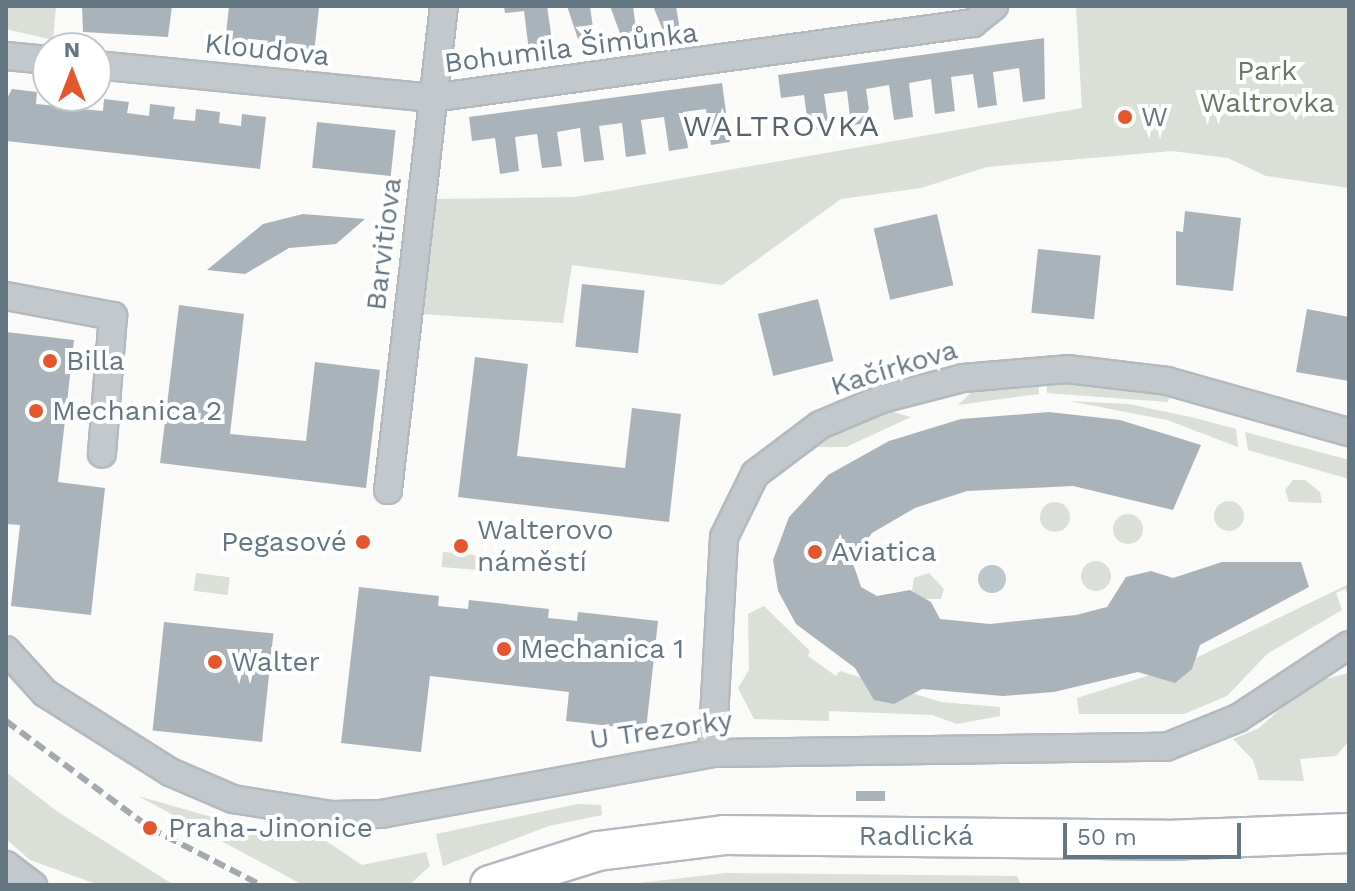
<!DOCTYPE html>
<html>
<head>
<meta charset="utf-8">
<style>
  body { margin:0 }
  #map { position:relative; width:1355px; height:891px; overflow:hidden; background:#fafaf8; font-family:"Work Sans",sans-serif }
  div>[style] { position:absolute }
  .green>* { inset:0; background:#dadfd7; transform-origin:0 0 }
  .round { border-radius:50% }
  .water>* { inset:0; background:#bbc7cb }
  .building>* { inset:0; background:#aab3b9; transform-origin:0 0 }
  .roads { filter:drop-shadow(2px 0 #b3babf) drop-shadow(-2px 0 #b3babf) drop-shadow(0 2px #b3babf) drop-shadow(0 -2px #b3babf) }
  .street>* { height:26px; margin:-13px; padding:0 13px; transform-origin:13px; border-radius:13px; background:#c3c8cc }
  .secondary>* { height:38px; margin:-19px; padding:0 19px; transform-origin:19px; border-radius:19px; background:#fff }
  .rail>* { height:6px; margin-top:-3px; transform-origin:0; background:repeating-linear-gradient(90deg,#a2aab0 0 12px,transparent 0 18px) }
  .dots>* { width:22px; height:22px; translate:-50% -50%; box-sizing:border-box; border:4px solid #fff; border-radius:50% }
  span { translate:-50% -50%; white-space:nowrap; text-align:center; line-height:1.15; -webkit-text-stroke:8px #fff; paint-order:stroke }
  .street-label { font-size:28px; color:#657683 }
  .park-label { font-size:28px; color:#687a64 }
  .poi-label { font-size:28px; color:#657683 }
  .left { translate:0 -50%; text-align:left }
  .right { translate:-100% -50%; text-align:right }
  .neighbourhood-label { font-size:30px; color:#57646e; letter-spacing:2px }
  .frame { position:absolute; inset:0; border:8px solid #657683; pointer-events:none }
  .north { position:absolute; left:32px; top:32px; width:80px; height:80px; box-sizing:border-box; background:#fff; border:2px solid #c1c8cd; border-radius:50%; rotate:0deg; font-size:22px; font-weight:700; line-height:32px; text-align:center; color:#657683 }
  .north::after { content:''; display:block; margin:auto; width:28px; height:36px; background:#e4572e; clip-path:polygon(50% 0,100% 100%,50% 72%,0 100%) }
  .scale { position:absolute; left:1063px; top:823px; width:178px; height:36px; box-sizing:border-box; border:4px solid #657683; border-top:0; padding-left:10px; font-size:24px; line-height:28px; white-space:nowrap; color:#657683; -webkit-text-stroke:6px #fff; paint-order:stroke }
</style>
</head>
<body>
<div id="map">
  <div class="green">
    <i style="clip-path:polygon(6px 6px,56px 6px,53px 40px,6px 29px)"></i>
    <i style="clip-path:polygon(1076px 6px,1349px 6px,1349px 188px,1266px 176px,1228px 158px,1172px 151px,987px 167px,921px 188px,841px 199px,722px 285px,572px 265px,563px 323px,421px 314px,432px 199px,575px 197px,1082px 108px)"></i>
    <i style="clip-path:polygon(1038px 381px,1039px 394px,958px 405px,975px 389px)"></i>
    <i style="clip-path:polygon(1046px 381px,1085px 382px,1170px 394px,1168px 402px,1047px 393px)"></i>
    <i style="clip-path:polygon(1069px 401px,1129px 404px,1195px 418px,1236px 429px,1238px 447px,1167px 420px)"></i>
    <i style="clip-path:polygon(886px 410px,911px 417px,846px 447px,817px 447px,811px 453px,816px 442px)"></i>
    <i style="clip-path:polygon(1245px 432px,1349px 460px,1349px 479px,1248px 450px)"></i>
    <i style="clip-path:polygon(1293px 480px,1305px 480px,1320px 492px,1322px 503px,1289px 502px,1285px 490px)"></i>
    <i class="round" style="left:1214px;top:501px;width:30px;height:30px"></i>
    <i class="round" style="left:1040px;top:502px;width:30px;height:30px"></i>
    <i class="round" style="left:1113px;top:514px;width:30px;height:30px"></i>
    <i style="left:443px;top:552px;width:42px;height:15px;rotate:5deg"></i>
    <i class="round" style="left:1081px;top:561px;width:30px;height:30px"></i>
    <i style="left:196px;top:573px;width:34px;height:18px;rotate:7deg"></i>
    <i style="clip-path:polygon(929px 573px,944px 589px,941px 599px,921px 599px,912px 590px,914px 578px)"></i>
    <i style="clip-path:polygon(1349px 584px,1349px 597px,1345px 589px,1336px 593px,1342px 610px,1267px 654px,1227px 696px,1184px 714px,1079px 714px,1077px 698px,1179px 666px)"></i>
    <i style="clip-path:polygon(764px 606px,810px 651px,808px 656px,836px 676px,840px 671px,941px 702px,1000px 707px,1000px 716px,957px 724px,932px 715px,829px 711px,829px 721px,754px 719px,738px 688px,749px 670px,748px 614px)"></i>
    <i style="clip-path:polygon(1349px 673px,1349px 741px,1336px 756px,1300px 759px,1304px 781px,1259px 780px,1253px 760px,1233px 739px,1259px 728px,1310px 683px)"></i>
    <i style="clip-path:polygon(6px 772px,58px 812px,174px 885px,99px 885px,30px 860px,6px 839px)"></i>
    <i style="clip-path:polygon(138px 796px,236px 824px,323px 839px,362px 865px,426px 852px,430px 866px,409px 885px,303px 885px)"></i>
    <i style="clip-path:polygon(578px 804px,601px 805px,602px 815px,549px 826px,443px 866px,436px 834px)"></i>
    <i style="clip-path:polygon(726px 873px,1017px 876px,1021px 885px,622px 885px)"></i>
  </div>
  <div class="water">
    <i class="round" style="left:978px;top:565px;width:28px;height:28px"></i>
  </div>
  <div class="building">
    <i style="clip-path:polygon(82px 6px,172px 6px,168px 37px,83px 32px)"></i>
    <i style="clip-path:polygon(229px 6px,319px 8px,314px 53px,225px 43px)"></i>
    <i style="clip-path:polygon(504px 6px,547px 6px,553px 47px,529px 51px,524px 11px,505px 13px)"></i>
    <i style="clip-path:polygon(567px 6px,590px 6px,595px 43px,580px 45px)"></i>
    <i style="clip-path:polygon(610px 6px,633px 6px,637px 37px,622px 39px)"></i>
    <i style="clip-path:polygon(653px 6px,676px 6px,680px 31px,664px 33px)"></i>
    <i style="clip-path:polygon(1044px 38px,1045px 99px,1023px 102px,1019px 68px,993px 72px,997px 105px,978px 108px,973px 74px,951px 77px,955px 111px,935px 114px,931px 79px,909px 83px,913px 117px,894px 120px,889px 85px,866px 89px,871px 123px,851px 125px,847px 91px,824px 94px,829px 128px,809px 131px,804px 95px,781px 98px,778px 75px)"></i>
    <i style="clip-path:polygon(722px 83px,730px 142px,711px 145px,706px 109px,683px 112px,688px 148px,669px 151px,664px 117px,641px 120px,646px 154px,626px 157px,622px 123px,599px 126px,604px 160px,584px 162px,580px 128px,557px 132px,562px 166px,542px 168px,537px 134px,515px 137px,519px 171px,500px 174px,495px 138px,472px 141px,469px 117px)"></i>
    <i style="clip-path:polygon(12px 89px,37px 92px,36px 104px,57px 106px,58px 96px,83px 97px,81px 109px,103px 111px,104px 99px,129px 102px,127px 113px,149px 116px,150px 104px,175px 107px,173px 119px,195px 121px,196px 109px,220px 112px,219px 123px,241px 126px,242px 114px,266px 117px,260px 169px,6px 141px,6px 100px)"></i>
    <i style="left:317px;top:122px;width:79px;height:46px;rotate:6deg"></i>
    <i style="clip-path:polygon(1185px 211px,1241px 218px,1233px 291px,1176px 285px,1176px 231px,1183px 232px)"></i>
    <i style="clip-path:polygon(303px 214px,365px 219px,336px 244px,289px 248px,245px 274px,207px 270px,263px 224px)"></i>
    <i style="left:937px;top:214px;width:73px;height:65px;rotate:77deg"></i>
    <i style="left:1038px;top:249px;width:63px;height:64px;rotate:6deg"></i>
    <i style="left:582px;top:284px;width:63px;height:63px;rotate:6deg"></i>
    <i style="left:818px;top:299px;width:64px;height:62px;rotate:76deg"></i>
    <i style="clip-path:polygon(179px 305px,244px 314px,230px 434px,306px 441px,315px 362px,380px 370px,366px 488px,160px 463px)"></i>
    <i style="clip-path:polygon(1307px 309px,1349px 317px,1349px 381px,1296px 372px)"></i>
    <i style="clip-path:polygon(6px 332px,74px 340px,58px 482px,105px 488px,91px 615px,11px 606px,20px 525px,6px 524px)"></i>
    <i style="clip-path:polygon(475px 357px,528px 364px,517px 456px,625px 468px,632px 408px,681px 414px,669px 522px,458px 497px)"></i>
    <i style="clip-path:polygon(1049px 412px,1120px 420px,1201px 445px,1173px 510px,1073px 486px,967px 491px,915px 508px,872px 533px,852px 560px,861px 587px,877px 596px,910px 590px,931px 602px,940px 619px,990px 624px,1076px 615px,1107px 607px,1126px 577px,1151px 571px,1173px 578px,1222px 562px,1301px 562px,1309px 587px,1200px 645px,1192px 669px,1175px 683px,1138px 672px,1054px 692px,1003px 696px,922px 689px,894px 704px,874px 700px,855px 668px,796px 624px,778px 591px,773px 560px,789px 517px,828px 475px,889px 441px,961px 419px)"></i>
    <i style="clip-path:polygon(359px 587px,439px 596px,438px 606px,468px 609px,469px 600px,549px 609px,548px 618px,577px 621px,578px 612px,658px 621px,646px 730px,566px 721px,569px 692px,430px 676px,421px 752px,341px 743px)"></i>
    <i style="left:164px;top:622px;width:110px;height:109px;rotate:6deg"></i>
    <i style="left:856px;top:791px;width:29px;height:10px"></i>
  </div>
  <div class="roads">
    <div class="street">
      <i style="left:6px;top:56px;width:42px;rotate:5.4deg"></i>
      <i style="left:96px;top:65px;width:338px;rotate:5.6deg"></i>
      <i style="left:432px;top:98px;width:546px;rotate:-7.89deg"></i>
      <i style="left:973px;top:23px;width:27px;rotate:-39deg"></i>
      <i style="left:6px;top:296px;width:109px;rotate:10.6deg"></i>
      <i style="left:113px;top:316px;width:138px;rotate:94.6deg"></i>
      <i style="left:388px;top:490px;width:487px;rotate:-83.4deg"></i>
      <i style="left:6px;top:650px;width:58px;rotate:47.8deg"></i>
      <i style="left:45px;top:693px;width:148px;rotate:32.3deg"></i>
      <i style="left:170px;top:772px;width:69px;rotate:23.2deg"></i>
      <i style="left:233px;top:799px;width:100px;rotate:9.2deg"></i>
      <i style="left:332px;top:815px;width:49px;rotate:-1.2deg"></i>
      <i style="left:381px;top:814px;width:337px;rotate:-10.4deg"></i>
      <i style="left:712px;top:753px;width:454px;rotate:-0.8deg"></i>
      <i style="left:1166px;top:747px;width:78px;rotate:-21.9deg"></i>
      <i style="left:1238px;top:718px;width:133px;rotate:-33.3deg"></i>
      <i style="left:712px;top:753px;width:216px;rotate:-86.8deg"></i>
      <i style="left:724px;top:537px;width:70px;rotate:-63.8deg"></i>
      <i style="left:755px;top:474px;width:81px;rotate:-37deg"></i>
      <i style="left:820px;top:425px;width:67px;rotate:-22.8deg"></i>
      <i style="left:882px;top:399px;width:84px;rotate:-14.5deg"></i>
      <i style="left:963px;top:378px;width:104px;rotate:-4.9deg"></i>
      <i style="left:1067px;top:369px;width:101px;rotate:6.8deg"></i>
      <i style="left:1167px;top:381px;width:189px;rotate:15.7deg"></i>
      <i style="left:6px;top:865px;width:34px;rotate:37deg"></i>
    </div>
    <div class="secondary">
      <i style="left:490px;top:885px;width:113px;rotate:-17.5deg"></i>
      <i style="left:598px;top:851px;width:127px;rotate:-7.2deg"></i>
      <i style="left:724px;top:835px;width:442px;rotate:0.6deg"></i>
      <i style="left:1166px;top:840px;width:183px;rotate:-2.2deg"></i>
    </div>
  </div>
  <div class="rail">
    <i style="left:6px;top:721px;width:179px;rotate:36.6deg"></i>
    <i style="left:150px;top:828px;width:125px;rotate:27.2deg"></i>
  </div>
  <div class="dots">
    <i style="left:1125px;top:117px;background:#e4572e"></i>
    <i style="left:50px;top:361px;background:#e4572e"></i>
    <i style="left:36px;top:411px;background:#e4572e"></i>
    <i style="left:363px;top:542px;background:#e4572e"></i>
    <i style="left:461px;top:546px;background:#e4572e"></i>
    <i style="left:815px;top:552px;background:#e4572e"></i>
    <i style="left:504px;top:649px;background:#e4572e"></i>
    <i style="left:215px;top:662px;background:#e4572e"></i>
    <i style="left:150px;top:828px;background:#e4572e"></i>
  </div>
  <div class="street-label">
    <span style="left:571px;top:48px;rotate:-7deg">Bohumila Šimůnka</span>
    <span style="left:267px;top:50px;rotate:6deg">Kloudova</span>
    <span style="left:384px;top:244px;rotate:-83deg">Barvitiova</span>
    <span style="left:894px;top:368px;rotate:-17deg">Kačírkova</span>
    <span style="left:661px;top:730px;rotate:-8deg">U Trezorky</span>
    <span style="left:916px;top:836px">Radlická</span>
  </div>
  <div class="park-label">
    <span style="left:1267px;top:87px">Park<br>Waltrovka</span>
  </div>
  <div class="poi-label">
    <span class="left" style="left:1141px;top:117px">W</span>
    <span class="left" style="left:66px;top:361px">Billa</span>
    <span class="left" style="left:52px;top:411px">Mechanica 2</span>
    <span class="left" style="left:477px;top:546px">Walterovo<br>náměstí</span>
    <span class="right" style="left:347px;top:542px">Pegasové</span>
    <span class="left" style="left:831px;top:552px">Aviatica</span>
    <span class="left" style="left:520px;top:649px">Mechanica 1</span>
    <span class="left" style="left:231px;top:662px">Walter</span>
    <span class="left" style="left:168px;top:828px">Praha-Jinonice</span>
  </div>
  <div class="neighbourhood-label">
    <span style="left:782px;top:126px">WALTROVKA</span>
  </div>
  <div class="frame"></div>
  <div class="north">N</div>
  <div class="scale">50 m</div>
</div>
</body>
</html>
